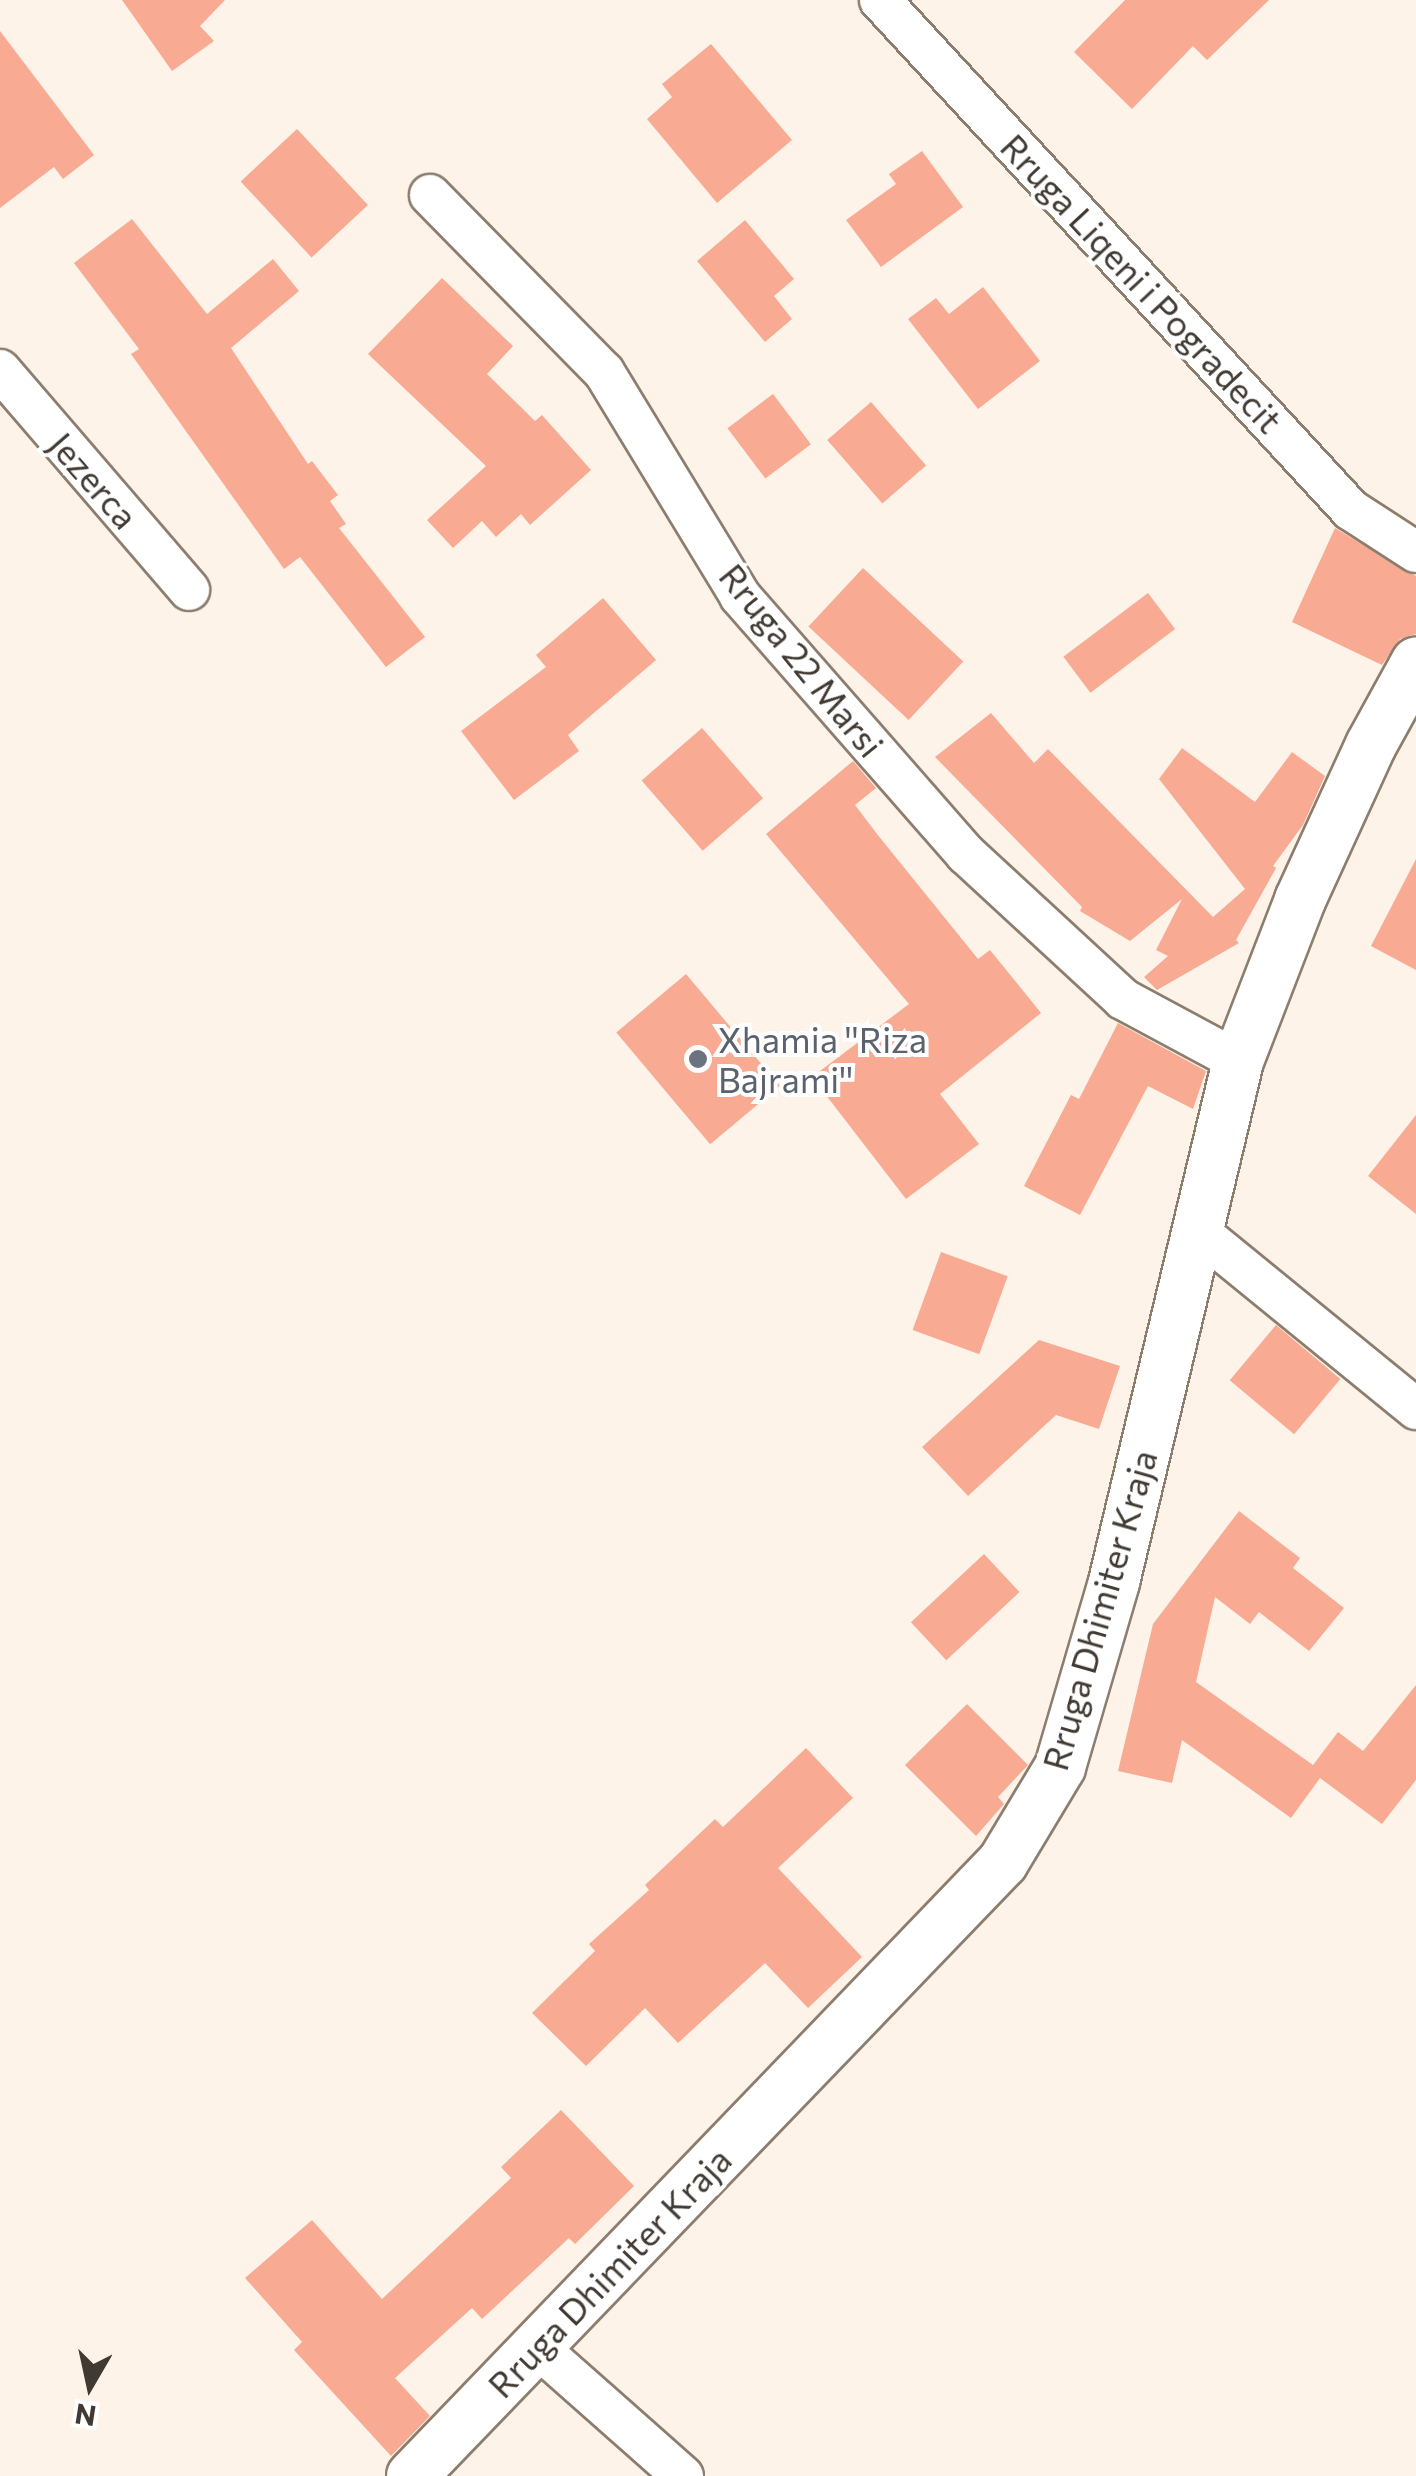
<!DOCTYPE html>
<html>
<head>
<meta charset="utf-8">
<style>
  body { margin:0 }
  #map { position:relative; width:1416px; height:2476px; overflow:hidden; background:#fef3e9; font-family:Commissioner,sans-serif }
  div>[style] { position:absolute }
  .building>* { inset:0; background:#f8aa93; transform-origin:0 0 }
  .roads { filter:drop-shadow(2px 0 #8d7d6d) drop-shadow(-2px 0 #8d7d6d) drop-shadow(0 2px #8d7d6d) drop-shadow(0 -2px #8d7d6d) }
  .minor>* { height:40px; margin:-20px; padding:0 20px; transform-origin:20px; border-radius:20px; background:#fff }
  .tertiary>* { height:50px; margin:-25px; padding:0 25px; transform-origin:25px; border-radius:25px; background:#fff }
  .dots>* { width:28px; height:28px; translate:-50% -50%; box-sizing:border-box; border:5px solid #fff; border-radius:50% }
  span { translate:-50% -50%; white-space:nowrap; text-align:center; line-height:1.15; -webkit-text-stroke:8px #fff; paint-order:stroke }
  .street-label { font-size:35px; color:#413a33 }
  .worship-label { font-size:35px; color:#5b616d }
  .left { translate:0 -50%; text-align:left }
  .north { position:absolute; left:40px; top:2336px; width:100px; height:100px; -webkit-text-stroke:8px #fff; paint-order:stroke; rotate:189deg; font-size:28px; font-weight:700; line-height:40px; text-align:center; color:#413a33 }
  .north::after { content:''; display:block; margin:auto; width:35px; height:45px; background:#413a33; clip-path:polygon(50% 0,100% 100%,50% 72%,0 100%) }
</style>
</head>
<body>
<div id="map">
  <div class="building">
    <i style="clip-path:polygon(122px 0,225px 0,200px 26px,214px 41px,172px 71px)"></i>
    <i style="clip-path:polygon(1125px 0,1269px 0,1207px 60px,1193px 46px,1132px 109px,1074px 52px)"></i>
    <i style="clip-path:polygon(0 31px,94px 155px,63px 179px,54px 167px,0 208px)"></i>
    <i style="clip-path:polygon(711px 44px,792px 140px,717px 203px,647px 119px,672px 97px,662px 84px)"></i>
    <i style="left:297px;top:129px;width:104px;height:77px;rotate:47deg"></i>
    <i style="clip-path:polygon(922px 151px,963px 207px,881px 267px,846px 220px,896px 184px,889px 174px)"></i>
    <i style="clip-path:polygon(132px 219px,207px 314px,273px 259px,299px 291px,231px 348px,308px 464px,312px 461px,338px 495px,330px 501px,346px 524px,339px 528px,425px 637px,386px 667px,300px 557px,284px 569px,131px 354px,139px 349px,74px 263px)"></i>
    <i style="clip-path:polygon(745px 220px,794px 279px,774px 296px,792px 319px,765px 342px,697px 261px)"></i>
    <i style="clip-path:polygon(442px 278px,513px 346px,487px 374px,535px 421px,542px 415px,591px 470px,530px 525px,521px 514px,496px 537px,482px 521px,453px 548px,427px 520px,486px 466px,368px 354px)"></i>
    <i style="clip-path:polygon(983px 287px,1040px 361px,978px 409px,908px 319px,936px 298px,949px 314px)"></i>
    <i style="left:773px;top:394px;width:63px;height:57px;rotate:53deg"></i>
    <i style="left:871px;top:402px;width:84px;height:58px;rotate:49deg"></i>
    <i style="clip-path:polygon(1335px 528px,1416px 576px,1416px 634px,1400px 639px,1382px 665px,1292px 622px)"></i>
    <i style="left:863px;top:568px;width:137px;height:80px;rotate:43deg"></i>
    <i style="left:1148px;top:593px;width:45px;height:106px;rotate:53deg"></i>
    <i style="clip-path:polygon(603px 598px,656px 660px,568px 735px,579px 751px,514px 800px,461px 731px,546px 667px,536px 655px)"></i>
    <i style="clip-path:polygon(991px 713px,1034px 763px,1048px 749px,1213px 917px,1245px 889px,1159px 779px,1182px 748px,1255px 802px,1292px 752px,1325px 776px,1303px 825px,1273px 866px,1276px 868px,1236px 940px,1239px 943px,1157px 990px,1144px 977px,1168px 956px,1156px 950px,1182px 899px,1130px 941px,1080px 911px,1082px 907px,935px 757px)"></i>
    <i style="left:702px;top:728px;width:93px;height:80px;rotate:49deg"></i>
    <i style="clip-path:polygon(853px 761px,876px 788px,855px 805px,877px 834px,978px 959px,990px 950px,1041px 1013px,940px 1094px,979px 1144px,906px 1199px,812px 1077px,909px 1004px,766px 834px)"></i>
    <i style="clip-path:polygon(1416px 859px,1416px 970px,1371px 946px)"></i>
    <i style="left:686px;top:974px;width:146px;height:91px;rotate:50deg"></i>
    <i style="clip-path:polygon(1118px 1023px,1206px 1071px,1193px 1109px,1148px 1086px,1080px 1215px,1024px 1186px,1071px 1095px,1079px 1099px)"></i>
    <i style="clip-path:polygon(1416px 1115px,1416px 1214px,1368px 1176px)"></i>
    <i style="left:941px;top:1252px;width:71px;height:83px;rotate:20deg"></i>
    <i style="left:1276px;top:1325px;width:84px;height:72px;rotate:40deg"></i>
    <i style="clip-path:polygon(1039px 1340px,1120px 1366px,1099px 1429px,1056px 1415px,968px 1496px,922px 1447px)"></i>
    <i style="clip-path:polygon(1239px 1511px,1300px 1558px,1293px 1568px,1344px 1608px,1309px 1651px,1259px 1612px,1250px 1624px,1215px 1597px,1196px 1682px,1313px 1765px,1338px 1732px,1363px 1751px,1416px 1685px,1416px 1780px,1382px 1824px,1320px 1778px,1291px 1818px,1182px 1740px,1172px 1783px,1118px 1771px,1153px 1624px)"></i>
    <i style="left:984px;top:1554px;width:52px;height:100px;rotate:47deg"></i>
    <i style="clip-path:polygon(967px 1704px,1028px 1765px,998px 1797px,1004px 1804px,976px 1836px,905px 1765px)"></i>
    <i style="clip-path:polygon(806px 1748px,853px 1798px,778px 1868px,862px 1957px,808px 2008px,765px 1963px,678px 2043px,645px 2008px,586px 2066px,532px 2013px,595px 1951px,589px 1944px,649px 1890px,645px 1885px,715px 1819px,723px 1827px)"></i>
    <i style="clip-path:polygon(561px 2110px,634px 2186px,575px 2244px,569px 2238px,482px 2319px,472px 2308px,395px 2378px,430px 2416px,391px 2456px,294px 2350px,302px 2342px,245px 2278px,312px 2220px,382px 2299px,511px 2178px,501px 2167px)"></i>
  </div>
  <div class="roads">
    <div class="minor">
      <i style="left:880px;top:0;width:694px;rotate:47.28deg"></i>
      <i style="left:1351px;top:510px;width:77px;rotate:32.9deg"></i>
      <i style="left:430px;top:195px;width:248px;rotate:45.5deg"></i>
      <i style="left:604px;top:372px;width:262px;rotate:58.7deg"></i>
      <i style="left:740px;top:596px;width:343px;rotate:48.8deg"></i>
      <i style="left:966px;top:854px;width:214px;rotate:42.7deg"></i>
      <i style="left:1123px;top:999px;width:131px;rotate:28.3deg"></i>
      <i style="left:0;top:370px;width:290px;rotate:49.3deg"></i>
      <i style="left:1199px;top:1232px;width:280px;rotate:39.2deg"></i>
      <i style="left:537px;top:2347px;width:195px;rotate:41.5deg"></i>
    </div>
    <div class="tertiary">
      <i style="left:412px;top:2476px;width:852px;rotate:-46.09deg"></i>
      <i style="left:1003px;top:1862px;width:111px;rotate:-59deg"></i>
      <i style="left:1060px;top:1767px;width:193px;rotate:-73.7deg"></i>
      <i style="left:1114px;top:1582px;width:536px;rotate:-76.61deg"></i>
      <i style="left:1238px;top:1061px;width:173px;rotate:-68.9deg"></i>
      <i style="left:1300px;top:900px;width:170px;rotate:-65.4deg"></i>
      <i style="left:1371px;top:745px;width:94px;rotate:-61.2deg"></i>
    </div>
  </div>
  <div class="dots">
    <i style="left:698px;top:1059px;background:#6b7280"></i>
  </div>
  <div class="street-label">
    <span style="left:1142px;top:283px;rotate:47deg">Rruga Liqeni i Pogradecit</span>
    <span style="left:94px;top:480px;rotate:49deg">Jezerca</span>
    <span style="left:802px;top:660px;rotate:51deg">Rruga 22 Marsi</span>
    <span style="left:1099px;top:1610px;rotate:-74deg">Rruga Dhimiter Kraja</span>
    <span style="left:609px;top:2272px;rotate:-46deg">Rruga Dhimiter Kraja</span>
  </div>
  <div class="worship-label">
    <span class="left" style="left:718px;top:1059px">Xhamia ''Riza<br>Bajrami''</span>
  </div>
  <div class="north">N</div>
</div>
</body>
</html>
